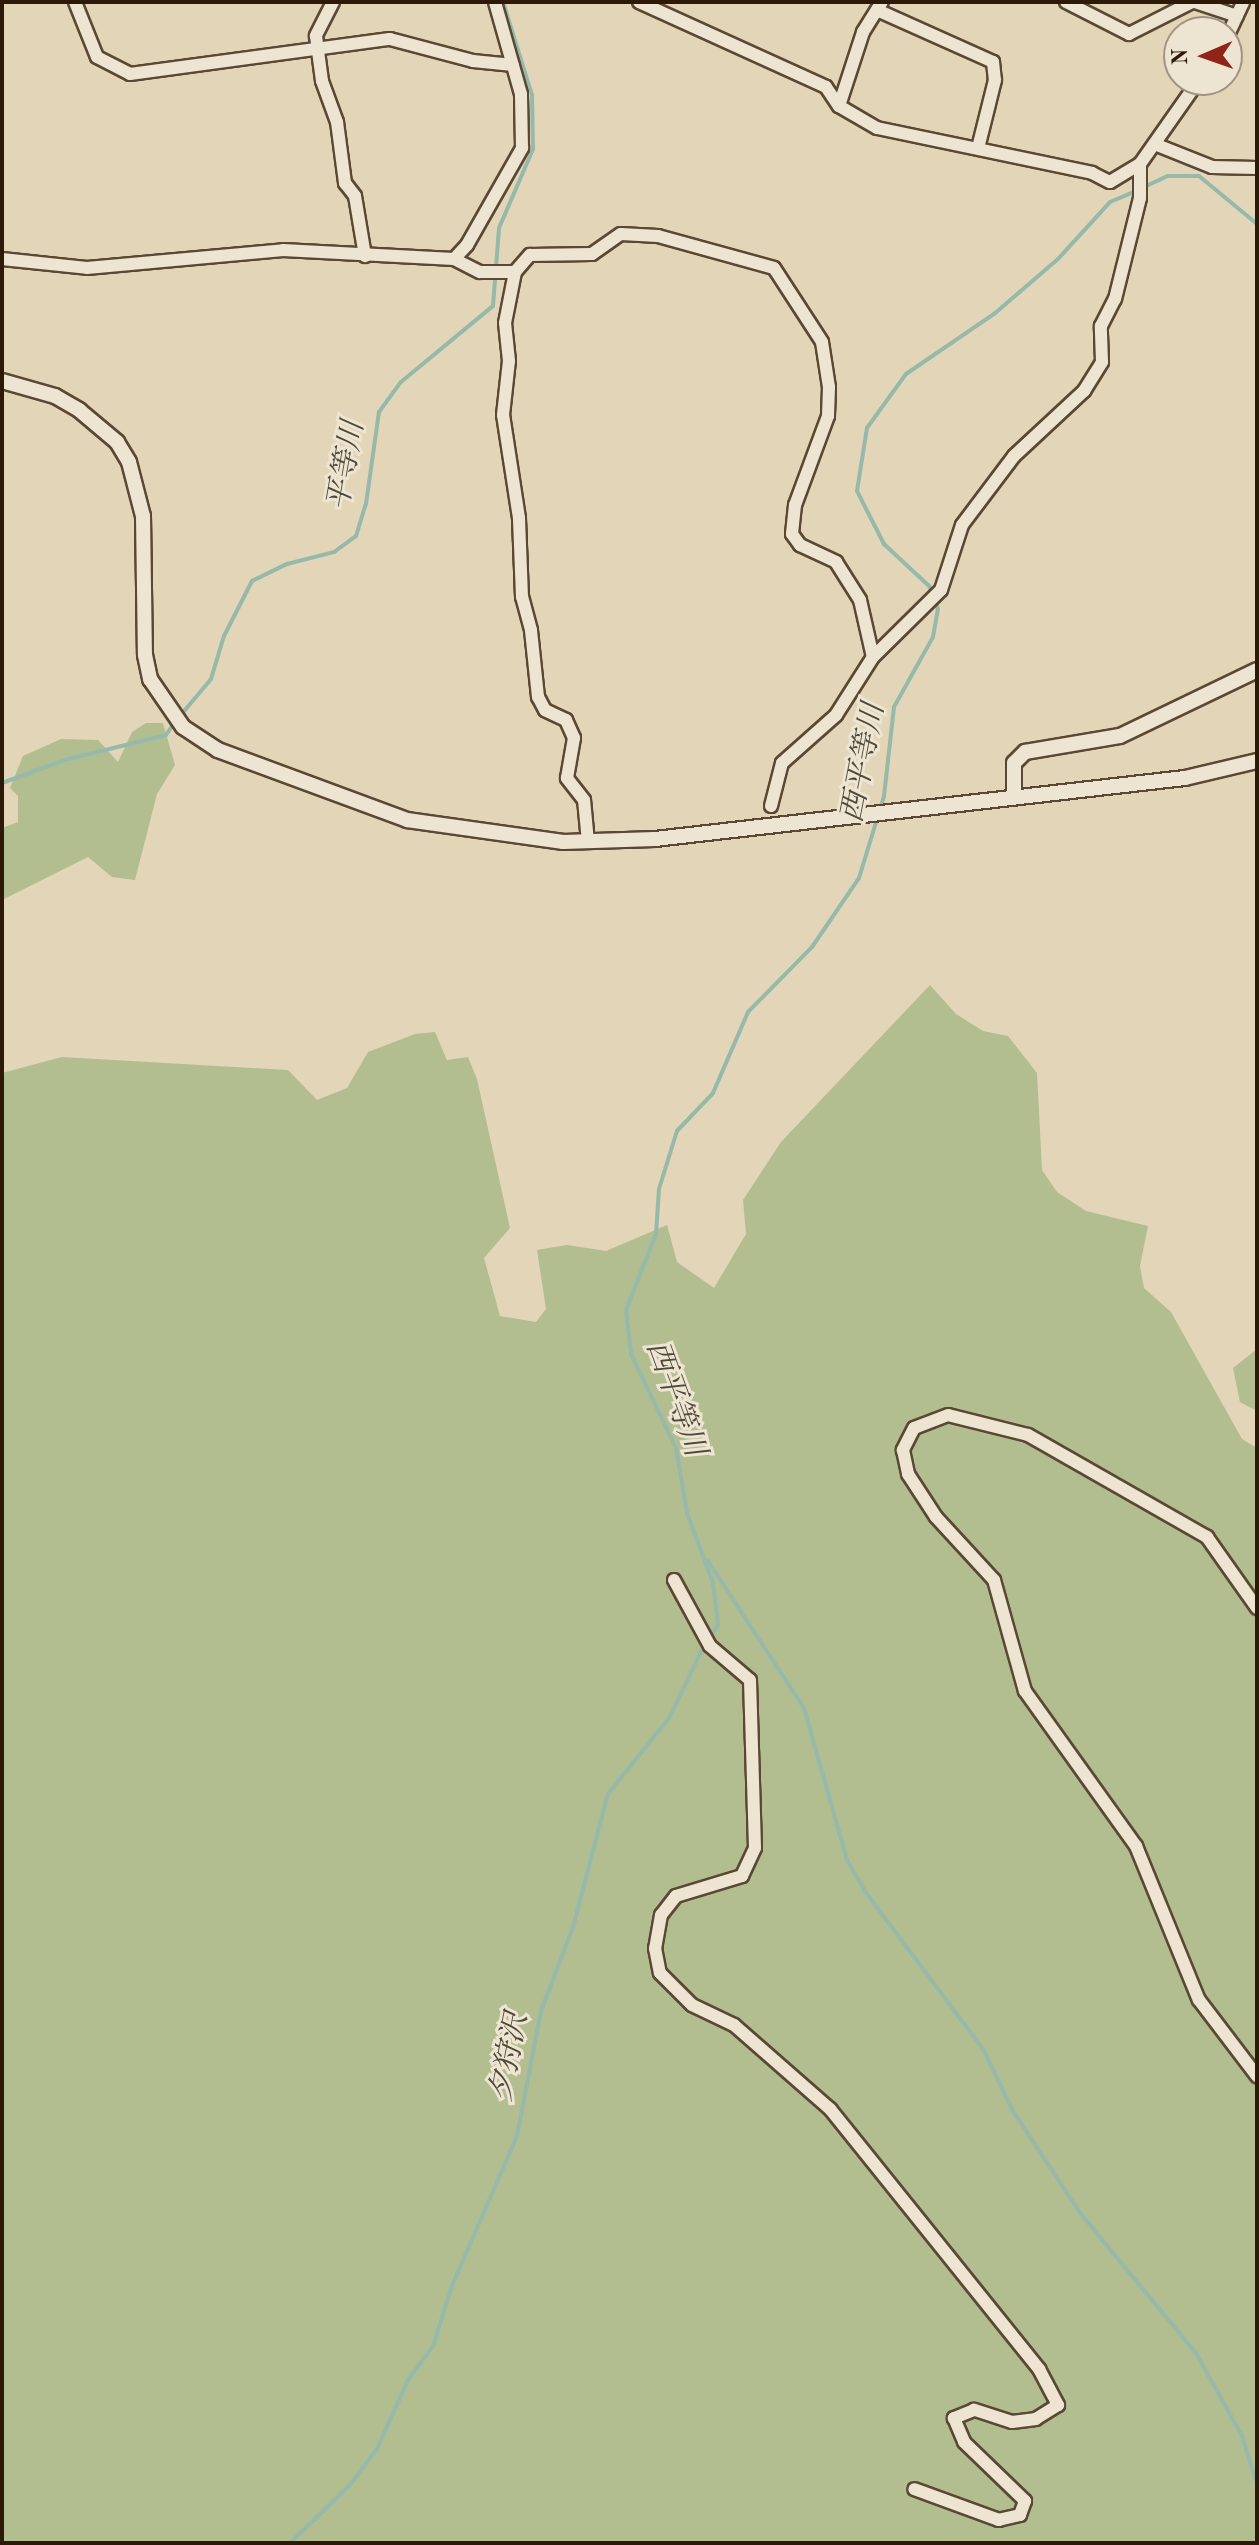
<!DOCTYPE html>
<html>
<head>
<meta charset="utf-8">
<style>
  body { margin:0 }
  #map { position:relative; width:1259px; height:2545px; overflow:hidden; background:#e3d5b8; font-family:"Old Standard TT","Noto Serif JP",serif }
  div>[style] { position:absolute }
  .green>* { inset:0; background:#b2be90 }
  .stream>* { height:4px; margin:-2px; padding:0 2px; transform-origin:2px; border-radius:2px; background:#96b9a9 }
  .roads { filter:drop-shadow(2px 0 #5a4834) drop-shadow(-2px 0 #5a4834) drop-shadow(0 2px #5a4834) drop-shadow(0 -2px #5a4834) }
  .minor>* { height:12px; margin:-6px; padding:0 6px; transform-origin:6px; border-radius:6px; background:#ede4d1 }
  .tertiary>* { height:14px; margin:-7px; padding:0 7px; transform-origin:7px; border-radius:7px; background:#ede4d1 }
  span { translate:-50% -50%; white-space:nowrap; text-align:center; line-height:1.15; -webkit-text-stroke:6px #ede4d1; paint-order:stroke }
  .water-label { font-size:30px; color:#4c4938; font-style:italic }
  .frame { position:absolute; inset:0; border:4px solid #2d1908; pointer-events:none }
  .north { position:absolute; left:1163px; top:16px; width:80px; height:80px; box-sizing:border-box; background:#ede4d1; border:2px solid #a09381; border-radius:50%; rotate:268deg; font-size:22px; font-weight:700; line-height:32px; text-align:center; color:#2d1908 }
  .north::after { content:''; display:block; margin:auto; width:28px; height:36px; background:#8f2418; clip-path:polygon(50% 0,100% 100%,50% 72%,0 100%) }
</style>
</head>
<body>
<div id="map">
  <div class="green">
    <i style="clip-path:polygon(146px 723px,163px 723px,175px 765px,157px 794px,135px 880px,112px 877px,88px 857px,2px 900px,2px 828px,18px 822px,18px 796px,10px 788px,23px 756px,61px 739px,98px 740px,118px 762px,132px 732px)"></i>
    <i style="clip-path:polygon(930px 985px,956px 1014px,983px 1031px,1008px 1036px,1037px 1073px,1042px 1170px,1057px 1192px,1086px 1211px,1148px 1226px,1140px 1266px,1144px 1288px,1171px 1312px,1242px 1439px,1257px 1448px,1257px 2543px,2px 2543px,2px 1073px,62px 1057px,288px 1070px,317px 1100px,347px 1088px,368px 1052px,415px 1034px,435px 1032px,447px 1060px,468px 1057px,477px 1079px,510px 1228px,484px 1258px,500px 1316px,536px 1322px,546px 1309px,537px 1250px,567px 1245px,606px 1251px,667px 1225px,677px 1262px,714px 1288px,746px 1234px,743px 1200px,781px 1142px)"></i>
    <i style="clip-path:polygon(1257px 1349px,1257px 1411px,1240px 1402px,1233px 1368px)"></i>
  </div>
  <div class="stream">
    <i style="left:1144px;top:187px;width:26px;rotate:-25deg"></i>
    <i style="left:1168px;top:176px;width:31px"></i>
    <i style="left:1199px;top:176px;width:75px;rotate:39.6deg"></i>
    <i style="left:180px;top:716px;width:48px;rotate:-50deg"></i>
    <i style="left:211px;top:679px;width:45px;rotate:-73.2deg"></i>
    <i style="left:224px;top:636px;width:62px;rotate:-63deg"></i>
    <i style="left:252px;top:581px;width:39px;rotate:-26deg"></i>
    <i style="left:287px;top:564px;width:49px;rotate:-14.3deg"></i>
    <i style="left:334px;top:552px;width:27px;rotate:-36deg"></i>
    <i style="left:356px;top:536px;width:34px;rotate:-73deg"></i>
    <i style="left:366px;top:504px;width:93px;rotate:-82deg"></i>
    <i style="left:379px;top:412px;width:37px;rotate:-54deg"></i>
    <i style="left:401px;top:382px;width:119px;rotate:-39.6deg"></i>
    <i style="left:493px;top:306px;width:78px;rotate:-85.6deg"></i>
    <i style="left:499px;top:228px;width:86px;rotate:-66.7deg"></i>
    <i style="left:533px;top:149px;width:54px;rotate:-91.1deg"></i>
    <i style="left:532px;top:95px;width:97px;rotate:-107.3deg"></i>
    <i style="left:2px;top:783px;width:67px;rotate:-20.1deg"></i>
    <i style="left:65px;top:760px;width:104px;rotate:-13.9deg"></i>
    <i style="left:166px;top:735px;width:14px;rotate:-56deg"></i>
    <i style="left:708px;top:1561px;width:176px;rotate:56.9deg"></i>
    <i style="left:804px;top:1708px;width:158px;rotate:74.2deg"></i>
    <i style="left:847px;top:1860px;width:34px;rotate:60deg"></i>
    <i style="left:864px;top:1890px;width:199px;rotate:53.2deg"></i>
    <i style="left:983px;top:2049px;width:69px;rotate:64.2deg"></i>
    <i style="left:1013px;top:2111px;width:122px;rotate:56.7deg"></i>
    <i style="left:1080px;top:2213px;width:182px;rotate:50.4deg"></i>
    <i style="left:1196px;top:2353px;width:95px;rotate:61deg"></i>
    <i style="left:1242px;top:2436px;width:50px;rotate:72.6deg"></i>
    <i style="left:710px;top:1637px;width:14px;rotate:-56deg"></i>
    <i style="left:718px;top:1625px;width:42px;rotate:-96.8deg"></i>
    <i style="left:713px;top:1583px;width:75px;rotate:-110.4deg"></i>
    <i style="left:687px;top:1513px;width:66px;rotate:-99.6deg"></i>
    <i style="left:676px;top:1448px;width:104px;rotate:-115.6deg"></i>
    <i style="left:631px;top:1354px;width:44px;rotate:-96.5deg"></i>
    <i style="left:626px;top:1310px;width:82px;rotate:-68.5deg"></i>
    <i style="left:656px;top:1234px;width:45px;rotate:-86.2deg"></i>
    <i style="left:659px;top:1189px;width:61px;rotate:-72.8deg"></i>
    <i style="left:677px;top:1131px;width:52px;rotate:-46.5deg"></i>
    <i style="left:713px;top:1093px;width:88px;rotate:-66.6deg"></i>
    <i style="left:748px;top:1012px;width:91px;rotate:-45.4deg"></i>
    <i style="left:812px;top:947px;width:83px;rotate:-55.7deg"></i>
    <i style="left:859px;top:878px;width:86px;rotate:-73deg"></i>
    <i style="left:884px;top:796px;width:90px;rotate:-83.6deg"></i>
    <i style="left:894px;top:707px;width:80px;rotate:-60.9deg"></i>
    <i style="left:933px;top:637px;width:28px;rotate:-80deg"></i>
    <i style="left:938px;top:609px;width:25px;rotate:-111deg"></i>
    <i style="left:929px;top:586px;width:62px;rotate:-137deg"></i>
    <i style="left:884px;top:544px;width:59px;rotate:-117deg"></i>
    <i style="left:857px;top:491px;width:64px;rotate:-81deg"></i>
    <i style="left:867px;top:428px;width:67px;rotate:-54.2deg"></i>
    <i style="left:906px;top:374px;width:107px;rotate:-34.3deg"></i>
    <i style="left:994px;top:314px;width:84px;rotate:-40.7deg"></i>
    <i style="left:1058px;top:259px;width:77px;rotate:-47.6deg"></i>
    <i style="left:1110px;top:202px;width:28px;rotate:-23deg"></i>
    <i style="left:290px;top:2543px;width:82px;rotate:-44deg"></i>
    <i style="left:349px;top:2486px;width:46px;rotate:-52.9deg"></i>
    <i style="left:377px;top:2449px;width:76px;rotate:-65.8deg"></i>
    <i style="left:408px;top:2380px;width:42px;rotate:-53.7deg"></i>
    <i style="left:433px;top:2346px;width:63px;rotate:-72.4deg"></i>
    <i style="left:452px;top:2286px;width:163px;rotate:-66.6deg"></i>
    <i style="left:517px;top:2136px;width:127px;rotate:-79.1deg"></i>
    <i style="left:541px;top:2011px;width:90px;rotate:-69.1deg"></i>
    <i style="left:573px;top:1927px;width:138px;rotate:-75.3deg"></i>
    <i style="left:608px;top:1794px;width:97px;rotate:-51.2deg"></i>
    <i style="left:669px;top:1718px;width:82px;rotate:-64.1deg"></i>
  </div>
  <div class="roads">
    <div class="minor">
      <i style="left:75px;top:2px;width:59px;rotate:68.2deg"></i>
      <i style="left:97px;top:57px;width:37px;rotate:27deg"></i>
      <i style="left:130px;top:74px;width:262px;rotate:-7.7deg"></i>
      <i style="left:390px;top:39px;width:86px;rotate:14.8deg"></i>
      <i style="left:473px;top:61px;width:40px;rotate:5.7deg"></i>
      <i style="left:333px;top:2px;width:38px;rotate:117deg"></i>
      <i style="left:316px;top:36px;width:45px;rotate:82.4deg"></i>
      <i style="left:322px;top:81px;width:44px;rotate:69.9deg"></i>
      <i style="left:337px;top:122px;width:62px;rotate:82.5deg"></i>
      <i style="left:345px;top:183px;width:16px;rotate:52deg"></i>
      <i style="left:355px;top:196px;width:61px;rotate:80.5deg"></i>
      <i style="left:639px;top:2px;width:205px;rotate:24.4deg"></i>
      <i style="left:826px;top:87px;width:23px;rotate:56deg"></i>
      <i style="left:839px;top:106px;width:44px;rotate:30.1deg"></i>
      <i style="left:877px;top:128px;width:220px;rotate:11.8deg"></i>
      <i style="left:1092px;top:173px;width:20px;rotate:27deg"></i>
      <i style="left:1110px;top:182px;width:35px;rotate:-31deg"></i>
      <i style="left:1066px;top:2px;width:71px;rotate:26.9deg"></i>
      <i style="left:1129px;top:34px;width:71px;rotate:-26.9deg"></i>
      <i style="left:1195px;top:2px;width:44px;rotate:18.4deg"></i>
      <i style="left:877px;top:10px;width:127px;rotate:24.1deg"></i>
      <i style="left:993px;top:62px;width:18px;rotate:84deg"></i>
      <i style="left:995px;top:80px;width:70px;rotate:104deg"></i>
      <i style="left:1227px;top:37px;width:38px;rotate:-65deg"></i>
      <i style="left:839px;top:106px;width:78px;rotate:-72deg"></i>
      <i style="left:863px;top:32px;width:36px;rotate:-58deg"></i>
      <i style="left:1157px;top:145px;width:59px;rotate:21.8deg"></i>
      <i style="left:1212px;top:167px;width:45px;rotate:1.3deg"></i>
      <i style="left:2px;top:259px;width:85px;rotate:6deg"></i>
      <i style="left:87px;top:268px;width:197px;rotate:-5.2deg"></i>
      <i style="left:283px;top:250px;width:171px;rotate:3deg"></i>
      <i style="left:454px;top:259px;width:29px;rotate:27deg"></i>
      <i style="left:480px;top:272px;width:35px"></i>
      <i style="left:454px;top:259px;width:19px;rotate:-47deg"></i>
      <i style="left:467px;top:245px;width:112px;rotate:-60.4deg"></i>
      <i style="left:522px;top:148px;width:54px;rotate:-91.1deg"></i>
      <i style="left:521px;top:94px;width:96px;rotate:-105.8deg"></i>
      <i style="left:771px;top:806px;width:44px;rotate:-75.7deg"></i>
      <i style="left:782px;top:763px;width:72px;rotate:-41.6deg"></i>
      <i style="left:836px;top:715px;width:69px;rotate:-57.5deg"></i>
      <i style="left:873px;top:657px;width:95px;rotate:-44.6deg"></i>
      <i style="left:941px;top:590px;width:68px;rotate:-72.1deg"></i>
      <i style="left:962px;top:525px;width:86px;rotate:-53deg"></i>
      <i style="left:1014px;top:456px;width:96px;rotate:-42.9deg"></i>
      <i style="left:1084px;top:391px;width:34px;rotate:-58deg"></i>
      <i style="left:1102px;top:362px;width:36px;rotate:-92deg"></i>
      <i style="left:1101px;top:326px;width:30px;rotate:-63deg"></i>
      <i style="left:1115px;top:299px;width:104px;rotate:-76.1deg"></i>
      <i style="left:1140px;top:198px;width:34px;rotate:-90deg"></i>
      <i style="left:1140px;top:164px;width:103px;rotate:-54.9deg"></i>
      <i style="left:588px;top:842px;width:42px;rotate:-95.4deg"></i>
      <i style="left:584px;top:800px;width:28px;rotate:-128deg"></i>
      <i style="left:567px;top:778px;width:41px;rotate:-80.1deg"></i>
      <i style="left:574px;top:738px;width:20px;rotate:-114deg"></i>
      <i style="left:566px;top:720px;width:23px;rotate:-155deg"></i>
      <i style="left:545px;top:710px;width:15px;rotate:-118deg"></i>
      <i style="left:538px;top:697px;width:67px;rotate:-96deg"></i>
      <i style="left:531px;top:630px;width:34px;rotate:-105deg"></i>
      <i style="left:522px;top:597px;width:79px;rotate:-92.2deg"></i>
      <i style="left:519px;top:518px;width:104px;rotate:-98.8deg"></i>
      <i style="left:503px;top:415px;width:54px;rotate:-83.7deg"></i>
      <i style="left:509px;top:361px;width:38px;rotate:-96deg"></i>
      <i style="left:505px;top:323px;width:52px;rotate:-78.9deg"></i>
      <i style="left:515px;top:272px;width:23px;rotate:-49deg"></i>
      <i style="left:530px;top:255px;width:62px;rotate:-0.9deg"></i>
      <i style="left:592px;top:254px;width:35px;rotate:-35deg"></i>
      <i style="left:621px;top:234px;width:37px;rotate:3deg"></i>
      <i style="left:658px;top:236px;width:120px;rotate:15.4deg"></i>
      <i style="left:774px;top:268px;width:88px;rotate:57deg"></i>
      <i style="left:822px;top:342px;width:46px;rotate:81.2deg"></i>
      <i style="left:829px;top:387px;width:29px;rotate:92deg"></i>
      <i style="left:828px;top:416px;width:95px;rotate:110.3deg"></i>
      <i style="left:795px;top:505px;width:29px;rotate:96deg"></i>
      <i style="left:792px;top:534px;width:14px;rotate:54deg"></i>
      <i style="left:800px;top:545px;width:40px;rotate:25deg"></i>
      <i style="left:836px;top:562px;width:45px;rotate:57.7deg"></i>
      <i style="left:860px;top:600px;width:58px;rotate:77.2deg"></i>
      <i style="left:674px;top:1580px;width:75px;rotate:61.4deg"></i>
      <i style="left:710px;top:1646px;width:52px;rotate:40.4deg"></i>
      <i style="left:750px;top:1680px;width:168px;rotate:88.3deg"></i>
      <i style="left:755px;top:1848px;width:31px;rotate:115deg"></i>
      <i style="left:742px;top:1876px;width:69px;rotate:163.1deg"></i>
      <i style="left:676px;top:1896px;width:24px;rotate:128deg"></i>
      <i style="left:661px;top:1915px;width:34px;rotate:100deg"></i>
      <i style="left:655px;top:1948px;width:25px;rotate:79deg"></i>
      <i style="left:660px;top:1973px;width:45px;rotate:45deg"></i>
      <i style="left:692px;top:2005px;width:47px;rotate:25.5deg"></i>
      <i style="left:734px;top:2025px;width:128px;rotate:41.2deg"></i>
      <i style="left:830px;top:2109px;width:334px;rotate:51.2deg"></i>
      <i style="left:1039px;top:2369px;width:41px;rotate:62.2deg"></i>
      <i style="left:1058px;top:2405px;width:26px;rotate:148deg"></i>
      <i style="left:1036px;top:2419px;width:24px;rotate:173deg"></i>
      <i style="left:1012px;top:2422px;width:40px;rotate:-162deg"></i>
      <i style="left:974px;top:2410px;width:22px;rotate:158deg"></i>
      <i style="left:954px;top:2418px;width:26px;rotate:67deg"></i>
      <i style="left:964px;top:2442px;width:85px;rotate:44deg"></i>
      <i style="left:1025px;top:2501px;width:15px;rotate:110deg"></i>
      <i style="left:1020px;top:2515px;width:22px;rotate:167deg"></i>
      <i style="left:999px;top:2520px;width:90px;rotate:-160deg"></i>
      <i style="left:1257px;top:1608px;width:87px;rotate:-125.2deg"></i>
      <i style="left:1207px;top:1537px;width:206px;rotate:-150.3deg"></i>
      <i style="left:1028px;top:1435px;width:82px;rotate:-166deg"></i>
      <i style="left:948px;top:1415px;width:36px;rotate:159deg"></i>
      <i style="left:914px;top:1428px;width:25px;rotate:117deg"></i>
      <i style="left:903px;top:1450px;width:25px;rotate:78deg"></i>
      <i style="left:908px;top:1474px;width:51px;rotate:56.9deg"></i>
      <i style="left:936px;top:1517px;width:86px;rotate:47.4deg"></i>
      <i style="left:994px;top:1580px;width:115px;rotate:74.4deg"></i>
      <i style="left:1025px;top:1691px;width:191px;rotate:54.4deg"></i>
      <i style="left:1136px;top:1846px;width:166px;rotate:67.8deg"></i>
      <i style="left:1199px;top:2000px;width:96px;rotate:52.7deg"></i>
    </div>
    <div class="tertiary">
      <i style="left:2px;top:381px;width:55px;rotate:15.8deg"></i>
      <i style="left:55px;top:396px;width:28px;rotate:30deg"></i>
      <i style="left:79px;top:410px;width:50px;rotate:40.1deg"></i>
      <i style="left:117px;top:442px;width:23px;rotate:59deg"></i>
      <i style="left:129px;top:462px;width:56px;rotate:75.5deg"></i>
      <i style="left:143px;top:516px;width:139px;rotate:89.2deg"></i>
      <i style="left:145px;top:655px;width:25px;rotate:78deg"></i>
      <i style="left:150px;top:679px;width:58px;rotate:55.5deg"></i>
      <i style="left:183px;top:727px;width:42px;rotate:33.3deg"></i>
      <i style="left:218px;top:750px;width:202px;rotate:20.3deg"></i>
      <i style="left:407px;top:820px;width:158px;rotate:8deg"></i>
      <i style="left:563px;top:842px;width:92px;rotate:-1.9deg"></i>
      <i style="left:655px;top:839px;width:533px;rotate:-6.57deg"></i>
      <i style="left:1185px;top:778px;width:74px;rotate:-13.3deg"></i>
      <i style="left:1014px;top:797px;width:34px;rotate:-90deg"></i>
      <i style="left:1014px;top:763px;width:16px;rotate:-45deg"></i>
      <i style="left:1025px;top:752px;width:96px;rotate:-9.6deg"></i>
      <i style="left:1120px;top:736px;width:152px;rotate:-25.7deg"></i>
    </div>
  </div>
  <div class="water-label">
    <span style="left:347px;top:466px;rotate:-80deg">平等川</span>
    <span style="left:864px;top:763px;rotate:-79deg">西平等川</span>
    <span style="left:675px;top:1399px;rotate:70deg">西平等川</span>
    <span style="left:510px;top:2058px;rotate:-79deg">夕狩沢</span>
  </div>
  <div class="frame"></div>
  <div class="north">N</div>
</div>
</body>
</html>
